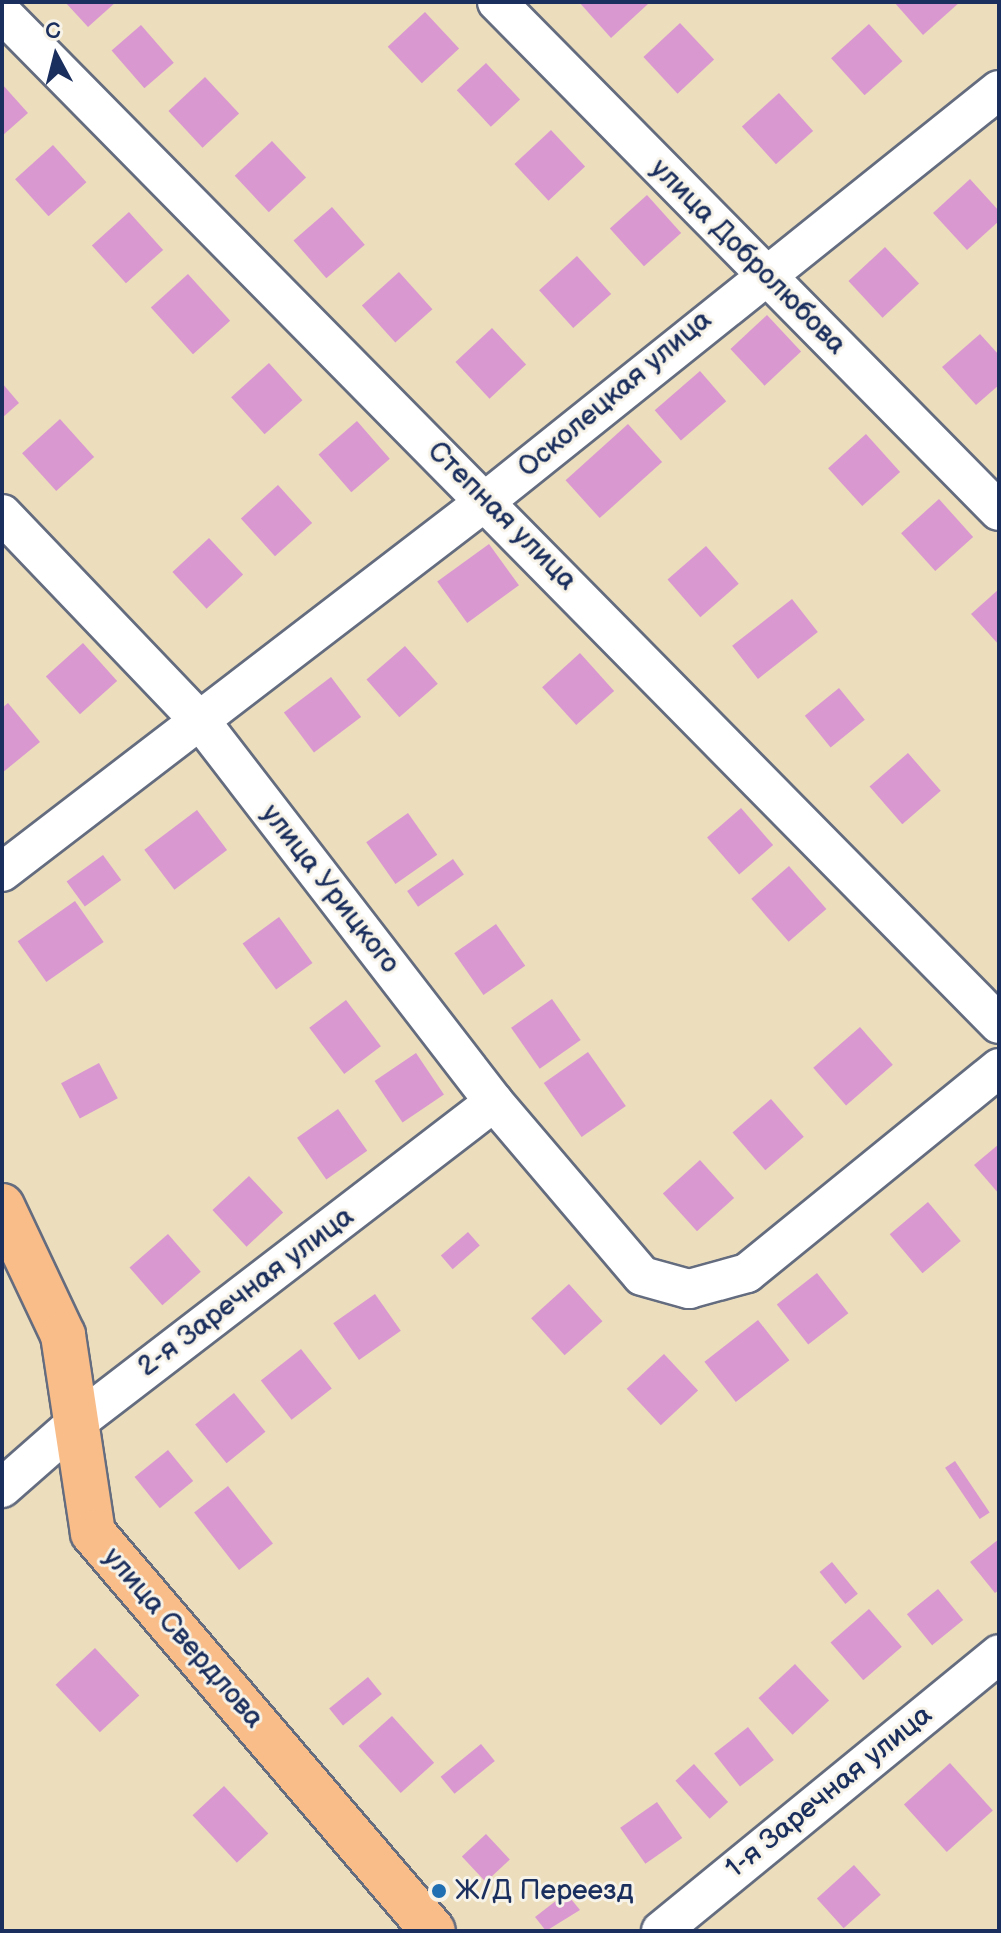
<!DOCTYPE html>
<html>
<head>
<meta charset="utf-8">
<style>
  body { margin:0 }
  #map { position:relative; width:1001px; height:1933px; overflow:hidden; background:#ecdebc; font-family:"Balsamiq Sans",sans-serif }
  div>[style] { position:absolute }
  .building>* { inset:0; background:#da98d0; transform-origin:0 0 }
  .roads { filter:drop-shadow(2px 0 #646c7f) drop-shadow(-2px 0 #646c7f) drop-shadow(0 2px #646c7f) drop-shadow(0 -2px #646c7f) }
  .minor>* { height:38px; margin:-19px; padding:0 19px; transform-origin:19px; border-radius:19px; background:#fff }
  .major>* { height:44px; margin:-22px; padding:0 22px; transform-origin:22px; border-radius:22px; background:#f9bd89 }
  .dots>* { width:22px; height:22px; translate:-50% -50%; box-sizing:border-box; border:4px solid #f7f3e8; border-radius:50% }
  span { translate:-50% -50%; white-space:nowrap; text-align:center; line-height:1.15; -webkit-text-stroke:6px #f7f3e8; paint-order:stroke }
  .street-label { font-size:28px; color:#1b2f5e }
  .poi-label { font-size:28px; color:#1b2f5e }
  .left { translate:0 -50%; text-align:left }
  .frame { position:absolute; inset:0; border:4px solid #1b2f5e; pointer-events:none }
  .north { position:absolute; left:16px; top:16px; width:80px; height:80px; -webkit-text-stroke:6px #f7f3e8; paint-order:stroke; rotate:353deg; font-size:22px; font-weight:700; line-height:32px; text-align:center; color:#1b2f5e }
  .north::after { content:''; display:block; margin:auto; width:28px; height:36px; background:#1b2f5e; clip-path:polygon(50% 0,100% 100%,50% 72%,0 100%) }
</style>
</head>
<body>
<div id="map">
  <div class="building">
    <i style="clip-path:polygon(65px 2px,116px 2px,88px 27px)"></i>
    <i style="clip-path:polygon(579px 2px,647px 2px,648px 4px,611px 38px)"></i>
    <i style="clip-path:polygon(894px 2px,960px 2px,923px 35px)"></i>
    <i style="left:425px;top:12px;width:50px;height:51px;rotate:47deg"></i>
    <i style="left:680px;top:23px;width:50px;height:50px;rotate:47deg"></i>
    <i style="left:869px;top:24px;width:50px;height:51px;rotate:48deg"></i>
    <i style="left:141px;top:25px;width:50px;height:39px;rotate:49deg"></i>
    <i style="left:486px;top:63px;width:50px;height:40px;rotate:47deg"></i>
    <i style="left:205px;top:77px;width:50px;height:50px;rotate:47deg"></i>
    <i style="clip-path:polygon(2px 84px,28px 113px,2px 136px)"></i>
    <i style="left:779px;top:93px;width:51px;height:50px;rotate:48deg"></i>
    <i style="left:551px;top:130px;width:50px;height:50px;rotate:47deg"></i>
    <i style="left:272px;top:141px;width:50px;height:51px;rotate:47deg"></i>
    <i style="left:53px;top:145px;width:50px;height:51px;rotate:48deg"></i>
    <i style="clip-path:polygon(970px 179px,999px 211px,999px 221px,967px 250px,933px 213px)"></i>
    <i style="left:647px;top:195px;width:51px;height:50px;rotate:48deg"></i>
    <i style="left:332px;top:207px;width:50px;height:51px;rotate:49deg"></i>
    <i style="left:129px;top:212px;width:51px;height:50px;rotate:48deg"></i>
    <i style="left:885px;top:247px;width:50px;height:50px;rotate:47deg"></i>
    <i style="left:577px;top:256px;width:51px;height:51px;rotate:48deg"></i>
    <i style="left:399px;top:272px;width:50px;height:50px;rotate:48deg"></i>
    <i style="left:188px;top:274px;width:63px;height:50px;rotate:48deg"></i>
    <i style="left:767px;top:315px;width:50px;height:50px;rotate:47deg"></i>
    <i style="left:492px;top:328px;width:50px;height:50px;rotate:47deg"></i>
    <i style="clip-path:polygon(980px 334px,999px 355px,999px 385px,976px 405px,942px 367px)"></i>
    <i style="left:269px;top:363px;width:50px;height:51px;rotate:48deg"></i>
    <i style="left:700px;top:371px;width:40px;height:60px;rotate:49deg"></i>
    <i style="clip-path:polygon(2px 383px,19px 403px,2px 418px)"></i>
    <i style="left:60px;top:419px;width:51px;height:51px;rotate:48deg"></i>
    <i style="left:357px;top:421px;width:50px;height:51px;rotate:49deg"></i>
    <i style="left:628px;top:424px;width:51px;height:84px;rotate:48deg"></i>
    <i style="left:866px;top:434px;width:51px;height:51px;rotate:48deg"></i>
    <i style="left:278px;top:485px;width:51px;height:50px;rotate:48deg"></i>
    <i style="left:939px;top:499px;width:51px;height:51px;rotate:48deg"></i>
    <i style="left:209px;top:538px;width:50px;height:50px;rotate:47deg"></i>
    <i style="left:489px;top:544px;width:51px;height:64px;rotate:54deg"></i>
    <i style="left:706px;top:546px;width:50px;height:51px;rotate:49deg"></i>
    <i style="clip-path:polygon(999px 589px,999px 645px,971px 614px)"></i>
    <i style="left:792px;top:599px;width:42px;height:76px;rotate:52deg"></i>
    <i style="left:83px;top:643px;width:51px;height:50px;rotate:48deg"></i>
    <i style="left:405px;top:646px;width:50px;height:51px;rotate:49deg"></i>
    <i style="left:580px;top:653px;width:51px;height:51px;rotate:48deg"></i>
    <i style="left:331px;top:677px;width:50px;height:59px;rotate:53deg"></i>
    <i style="left:839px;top:688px;width:41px;height:44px;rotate:51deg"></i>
    <i style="clip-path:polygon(8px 703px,40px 742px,2px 773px,2px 708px)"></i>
    <i style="left:908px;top:753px;width:50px;height:51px;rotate:49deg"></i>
    <i style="left:741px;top:808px;width:49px;height:45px;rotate:49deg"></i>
    <i style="left:197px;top:810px;width:50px;height:66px;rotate:53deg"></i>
    <i style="left:408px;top:813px;width:51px;height:51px;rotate:55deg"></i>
    <i style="left:103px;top:855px;width:31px;height:45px;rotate:54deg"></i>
    <i style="left:453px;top:859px;width:19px;height:56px;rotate:55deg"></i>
    <i style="left:789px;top:866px;width:57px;height:50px;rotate:49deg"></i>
    <i style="left:75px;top:901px;width:50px;height:70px;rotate:55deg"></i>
    <i style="left:279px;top:917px;width:57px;height:45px;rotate:54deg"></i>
    <i style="left:496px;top:924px;width:51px;height:51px;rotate:55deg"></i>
    <i style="left:552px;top:999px;width:50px;height:50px;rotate:55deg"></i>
    <i style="left:346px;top:1000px;width:58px;height:46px;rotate:53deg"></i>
    <i style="left:860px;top:1027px;width:50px;height:62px;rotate:49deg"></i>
    <i style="left:588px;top:1052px;width:66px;height:54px;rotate:55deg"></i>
    <i style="left:416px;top:1053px;width:50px;height:50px;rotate:56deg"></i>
    <i style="left:99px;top:1063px;width:40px;height:43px;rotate:62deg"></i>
    <i style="left:771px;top:1099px;width:50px;height:51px;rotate:49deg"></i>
    <i style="left:338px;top:1109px;width:51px;height:50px;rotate:55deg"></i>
    <i style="clip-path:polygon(999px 1144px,999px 1194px,974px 1165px)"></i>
    <i style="left:700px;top:1160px;width:51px;height:50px;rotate:48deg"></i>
    <i style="left:249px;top:1176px;width:50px;height:50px;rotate:47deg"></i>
    <i style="left:928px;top:1202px;width:51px;height:50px;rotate:50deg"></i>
    <i style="left:468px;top:1232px;width:18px;height:36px;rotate:49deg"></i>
    <i style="left:168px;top:1234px;width:50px;height:51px;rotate:49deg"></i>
    <i style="left:817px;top:1273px;width:51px;height:51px;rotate:52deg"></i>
    <i style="left:569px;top:1284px;width:50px;height:51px;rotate:48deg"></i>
    <i style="left:375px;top:1294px;width:45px;height:51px;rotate:55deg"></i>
    <i style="left:758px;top:1320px;width:51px;height:68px;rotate:52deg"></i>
    <i style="left:301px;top:1349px;width:50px;height:51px;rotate:52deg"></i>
    <i style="left:664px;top:1354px;width:50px;height:51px;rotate:47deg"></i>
    <i style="left:234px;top:1393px;width:50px;height:50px;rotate:51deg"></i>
    <i style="left:168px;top:1450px;width:40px;height:43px;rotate:51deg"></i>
    <i style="left:955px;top:1461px;width:62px;height:12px;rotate:56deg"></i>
    <i style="left:228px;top:1486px;width:73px;height:43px;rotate:52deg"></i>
    <i style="clip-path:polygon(999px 1539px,999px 1590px,995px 1593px,970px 1562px)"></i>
    <i style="left:832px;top:1562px;width:41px;height:16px;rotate:51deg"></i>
    <i style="left:938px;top:1589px;width:40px;height:40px;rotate:51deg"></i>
    <i style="left:869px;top:1609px;width:50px;height:51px;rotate:49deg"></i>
    <i style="left:95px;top:1648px;width:65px;height:54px;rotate:47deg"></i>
    <i style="left:795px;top:1664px;width:50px;height:50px;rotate:47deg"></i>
    <i style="left:368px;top:1677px;width:22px;height:50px;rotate:51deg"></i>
    <i style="left:392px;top:1716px;width:63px;height:45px;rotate:48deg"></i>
    <i style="left:748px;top:1727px;width:42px;height:43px;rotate:52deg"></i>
    <i style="left:481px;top:1744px;width:22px;height:52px;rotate:51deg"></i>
    <i style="left:950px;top:1763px;width:64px;height:62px;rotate:48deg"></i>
    <i style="left:694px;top:1764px;width:51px;height:25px;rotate:48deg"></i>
    <i style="left:224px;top:1786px;width:65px;height:43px;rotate:47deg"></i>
    <i style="left:657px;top:1802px;width:44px;height:45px;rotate:55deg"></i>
    <i style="left:486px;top:1834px;width:35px;height:33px;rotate:47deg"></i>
    <i style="left:854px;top:1865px;width:40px;height:50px;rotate:48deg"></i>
    <i style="clip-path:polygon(566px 1893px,580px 1910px,546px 1931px,535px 1917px)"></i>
  </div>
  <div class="roads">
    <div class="minor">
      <i style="left:497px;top:2px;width:715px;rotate:45.4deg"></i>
      <i style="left:2px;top:13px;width:1420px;rotate:45.4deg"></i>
      <i style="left:2px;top:514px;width:289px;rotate:46.3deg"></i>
      <i style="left:202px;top:723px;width:478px;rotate:52.4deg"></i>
      <i style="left:494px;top:1102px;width:228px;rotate:49.6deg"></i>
      <i style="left:642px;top:1276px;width:49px;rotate:15.5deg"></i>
      <i style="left:689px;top:1289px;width:60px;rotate:-15.4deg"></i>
      <i style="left:747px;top:1273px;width:325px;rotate:-39.1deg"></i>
      <i style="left:2px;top:872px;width:611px;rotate:-37.49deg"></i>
      <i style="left:487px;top:500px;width:656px;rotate:-38.69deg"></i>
      <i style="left:2px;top:1488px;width:98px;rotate:-41.3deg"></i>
      <i style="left:76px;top:1423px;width:527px;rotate:-37.52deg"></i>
      <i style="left:661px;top:1931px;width:437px;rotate:-39.3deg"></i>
    </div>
    <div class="major">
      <i style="left:2px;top:1206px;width:143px;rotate:64.7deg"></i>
      <i style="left:63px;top:1335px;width:200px;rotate:81.4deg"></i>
      <i style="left:93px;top:1533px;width:523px;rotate:49.49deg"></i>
    </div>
  </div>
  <div class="dots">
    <i style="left:439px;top:1891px;background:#1f6fb2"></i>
  </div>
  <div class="street-label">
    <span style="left:748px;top:257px;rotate:45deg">улица Добролюбова</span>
    <span style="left:615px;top:394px;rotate:-40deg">Осколецкая улица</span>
    <span style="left:502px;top:516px;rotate:45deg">Степная улица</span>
    <span style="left:330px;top:889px;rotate:52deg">улица Урицкого</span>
    <span style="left:246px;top:1292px;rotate:-37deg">2-я Заречная улица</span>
    <span style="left:183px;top:1638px;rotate:49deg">улица Свердлова</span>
    <span style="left:829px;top:1792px;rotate:-39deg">1-я Заречная улица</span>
  </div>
  <div class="poi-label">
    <span class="left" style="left:455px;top:1891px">Ж/Д Переезд</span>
  </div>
  <div class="frame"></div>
  <div class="north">С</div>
</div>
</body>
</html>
